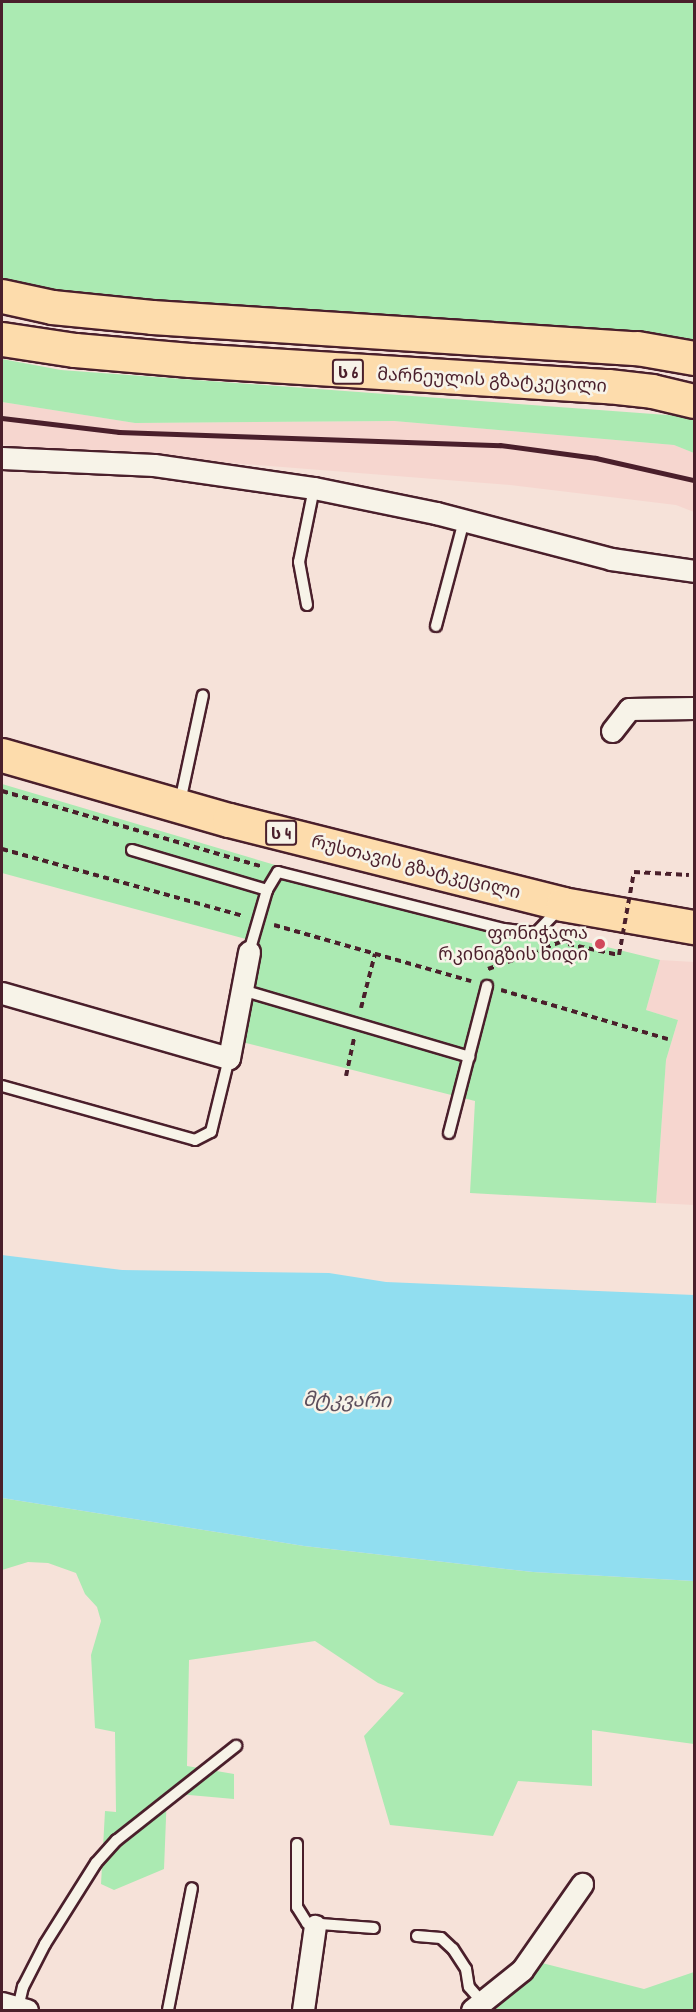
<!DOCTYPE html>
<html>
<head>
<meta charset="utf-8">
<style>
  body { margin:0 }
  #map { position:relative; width:696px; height:2012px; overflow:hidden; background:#f6e2d9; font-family:"Patrick Hand","Noto Sans Georgian",sans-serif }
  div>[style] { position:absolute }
  .built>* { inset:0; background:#f6d6cf }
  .green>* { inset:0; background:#abeab2 }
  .water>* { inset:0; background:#91def0 }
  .path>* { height:4px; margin-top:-2px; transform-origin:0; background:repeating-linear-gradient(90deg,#4a1f2b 0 6px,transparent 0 10.5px) }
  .roads { filter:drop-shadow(2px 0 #4a1f2b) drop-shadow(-2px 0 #4a1f2b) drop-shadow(0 2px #4a1f2b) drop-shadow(0 -2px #4a1f2b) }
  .service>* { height:10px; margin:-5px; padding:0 5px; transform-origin:5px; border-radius:5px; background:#f7f3e8 }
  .minor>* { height:21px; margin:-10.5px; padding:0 10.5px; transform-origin:10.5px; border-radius:10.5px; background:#f7f3e8 }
  .trunk>* { height:33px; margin:-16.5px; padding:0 16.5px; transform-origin:16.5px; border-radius:16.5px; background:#fddcac }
  .rail>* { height:4.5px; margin:-2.25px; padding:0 2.25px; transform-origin:2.25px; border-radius:2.25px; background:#4a1f2b }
  .path-bridge>* { height:4px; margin-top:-2px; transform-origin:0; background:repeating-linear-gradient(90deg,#4a1f2b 0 6px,transparent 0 10.5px) }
  .dots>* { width:16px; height:16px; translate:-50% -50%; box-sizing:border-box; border:3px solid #f7f3e8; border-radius:50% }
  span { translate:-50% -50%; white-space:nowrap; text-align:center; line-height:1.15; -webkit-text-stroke:5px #f7f3e8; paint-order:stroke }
  .shield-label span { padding:2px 4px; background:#f7f3e8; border:2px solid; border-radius:4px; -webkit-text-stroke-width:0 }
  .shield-label { font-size:16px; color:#4a1f2b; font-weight:700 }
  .street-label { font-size:18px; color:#4a1f2b }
  .poi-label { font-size:18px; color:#4a1f2b }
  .right { translate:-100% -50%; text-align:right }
  .water-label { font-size:20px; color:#5c4f5c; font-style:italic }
  .frame { position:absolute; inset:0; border:3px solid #4a1f2b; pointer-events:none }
</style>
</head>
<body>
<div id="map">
  <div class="built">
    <i style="clip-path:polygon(2px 402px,135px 423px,394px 421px,674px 445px,694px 453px,694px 512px,676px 505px,510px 485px,2px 445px)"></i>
    <i style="clip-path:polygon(660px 960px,694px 962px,694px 1205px,656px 1203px,666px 1060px,678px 1020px,646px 1010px)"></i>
  </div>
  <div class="green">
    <i style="clip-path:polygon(2px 2px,694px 2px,694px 342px,2px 287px)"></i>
    <i style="clip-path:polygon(2px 359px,61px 370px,694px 417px,694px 453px,674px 445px,394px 421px,135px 423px,2px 402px)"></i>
    <i style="clip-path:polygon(2px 784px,292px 870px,660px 960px,646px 1010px,678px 1020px,666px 1060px,656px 1203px,470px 1193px,475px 1101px,230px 1039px,257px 942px,2px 873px)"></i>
    <i style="clip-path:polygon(2px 1498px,304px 1546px,533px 1572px,694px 1581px,694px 1744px,592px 1730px,592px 1786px,518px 1781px,493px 1836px,390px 1825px,364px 1736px,404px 1693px,378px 1683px,315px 1641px,189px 1660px,187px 1766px,234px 1774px,234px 1799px,167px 1793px,164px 1869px,114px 1890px,101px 1884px,105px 1811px,116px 1812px,115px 1732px,95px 1728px,91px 1655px,101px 1621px,97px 1607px,85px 1594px,76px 1573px,48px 1563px,28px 1562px,2px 1570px)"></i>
    <i style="clip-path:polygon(542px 1963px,644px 1989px,694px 1972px,694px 2010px,493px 2010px)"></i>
  </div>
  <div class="water">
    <i style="clip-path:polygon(2px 1255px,122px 1270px,329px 1273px,386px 1282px,694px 1295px,694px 1581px,533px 1572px,304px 1546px,2px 1498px)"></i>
  </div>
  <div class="path">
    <i style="left:2px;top:791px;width:272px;rotate:16.2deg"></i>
    <i style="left:2px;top:849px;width:250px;rotate:15.5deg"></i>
    <i style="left:634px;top:872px;width:55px;rotate:3.1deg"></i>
    <i style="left:274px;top:925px;width:205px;rotate:15.9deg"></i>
    <i style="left:569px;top:940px;width:4px;rotate:104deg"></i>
    <i style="left:568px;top:944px;width:52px;rotate:12.2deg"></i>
    <i style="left:545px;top:948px;width:26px;rotate:-21deg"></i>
    <i style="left:488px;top:969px;width:53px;rotate:-19.8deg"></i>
    <i style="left:501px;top:990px;width:174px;rotate:16.4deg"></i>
    <i style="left:361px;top:1008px;width:56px;rotate:-75.5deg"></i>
    <i style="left:346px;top:1076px;width:38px;rotate:-78deg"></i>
  </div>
  <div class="roads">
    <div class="service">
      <i style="left:307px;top:605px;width:44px;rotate:-100.5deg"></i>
      <i style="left:299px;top:562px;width:76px;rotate:-78.5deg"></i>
      <i style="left:436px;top:626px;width:109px;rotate:-75.1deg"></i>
      <i style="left:180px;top:802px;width:109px;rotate:-77.9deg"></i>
      <i style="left:132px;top:850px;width:141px;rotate:16.5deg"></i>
      <i style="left:249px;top:952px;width:65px;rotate:-73.8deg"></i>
      <i style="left:267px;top:890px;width:21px;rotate:-59deg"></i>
      <i style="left:278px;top:872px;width:233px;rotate:14.2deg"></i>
      <i style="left:504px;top:929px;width:32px;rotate:7deg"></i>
      <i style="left:536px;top:933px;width:35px;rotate:-46deg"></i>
      <i style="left:242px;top:990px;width:237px;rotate:16.4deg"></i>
      <i style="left:2px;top:1086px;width:200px;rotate:15.6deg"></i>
      <i style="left:195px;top:1140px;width:18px;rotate:-27deg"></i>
      <i style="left:211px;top:1132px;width:76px;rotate:-76.3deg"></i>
      <i style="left:449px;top:1133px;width:152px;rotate:-75.5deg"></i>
      <i style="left:297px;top:1844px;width:63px;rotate:90deg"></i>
      <i style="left:297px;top:1907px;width:19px;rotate:58deg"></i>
      <i style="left:307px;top:1923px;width:67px;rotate:4.3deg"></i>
      <i style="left:417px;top:1936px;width:24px;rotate:5deg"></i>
      <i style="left:441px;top:1938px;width:16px;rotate:43deg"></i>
      <i style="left:453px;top:1949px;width:24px;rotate:57deg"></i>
      <i style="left:466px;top:1969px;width:18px;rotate:81deg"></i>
      <i style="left:469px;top:1987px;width:18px;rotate:49deg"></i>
      <i style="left:18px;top:2008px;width:22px;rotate:-77deg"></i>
      <i style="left:23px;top:1987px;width:48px;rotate:-62.9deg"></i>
      <i style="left:45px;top:1944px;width:96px;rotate:-57.8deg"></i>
      <i style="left:96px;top:1863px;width:31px;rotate:-48deg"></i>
      <i style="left:117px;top:1840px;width:152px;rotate:-38.3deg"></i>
      <i style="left:168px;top:2010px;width:124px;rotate:-78.9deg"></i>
    </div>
    <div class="minor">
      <i style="left:2px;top:458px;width:152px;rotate:2.6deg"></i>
      <i style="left:154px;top:465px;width:162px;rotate:8.2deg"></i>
      <i style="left:314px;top:488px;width:125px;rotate:11.6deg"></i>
      <i style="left:436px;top:513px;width:181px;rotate:14.7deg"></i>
      <i style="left:611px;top:559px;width:84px;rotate:8.2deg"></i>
      <i style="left:612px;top:731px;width:28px;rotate:-52deg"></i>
      <i style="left:629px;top:709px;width:65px;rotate:-0.9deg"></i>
      <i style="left:2px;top:993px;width:236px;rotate:16deg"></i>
      <i style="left:229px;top:1058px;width:108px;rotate:-79.3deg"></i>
      <i style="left:2px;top:2003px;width:26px;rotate:16deg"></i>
      <i style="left:303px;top:2010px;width:85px;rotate:-81.9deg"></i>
      <i style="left:472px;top:2010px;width:64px;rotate:-38.7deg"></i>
      <i style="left:522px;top:1970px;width:105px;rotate:-55.1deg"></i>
    </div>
    <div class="trunk">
      <i style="left:2px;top:296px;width:51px;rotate:12.4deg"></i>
      <i style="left:52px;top:307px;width:100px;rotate:5.7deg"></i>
      <i style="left:152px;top:317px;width:486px;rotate:3.7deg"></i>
      <i style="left:637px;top:348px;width:58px;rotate:10deg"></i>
      <i style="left:2px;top:339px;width:74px;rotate:8.6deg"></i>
      <i style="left:75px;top:350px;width:115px;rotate:5deg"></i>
      <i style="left:190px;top:360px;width:419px;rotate:3.6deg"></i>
      <i style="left:608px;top:386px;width:44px;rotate:6.5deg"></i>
      <i style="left:652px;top:391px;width:43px;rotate:13.4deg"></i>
      <i style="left:2px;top:755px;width:236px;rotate:16deg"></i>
      <i style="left:229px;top:820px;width:344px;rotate:14.1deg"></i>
      <i style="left:563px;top:904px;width:133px;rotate:10deg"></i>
    </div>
  </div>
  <div class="rail">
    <i style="left:2px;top:418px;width:118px;rotate:6.8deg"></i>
    <i style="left:119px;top:432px;width:381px;rotate:2deg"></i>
    <i style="left:500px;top:445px;width:97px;rotate:7.7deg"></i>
    <i style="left:596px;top:458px;width:100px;rotate:12.7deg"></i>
  </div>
  <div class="path-bridge">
    <i style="left:619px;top:955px;width:84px;rotate:-79.8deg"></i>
  </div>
  <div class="dots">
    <i style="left:600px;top:944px;background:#d1495b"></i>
  </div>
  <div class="shield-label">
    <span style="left:348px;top:372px">ს 6</span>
    <span style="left:281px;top:833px">ს 4</span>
  </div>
  <div class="street-label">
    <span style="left:492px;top:380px;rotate:3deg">მარნეულის გზატკეცილი</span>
    <span style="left:416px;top:867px;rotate:14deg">რუსთავის გზატკეცილი</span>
  </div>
  <div class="poi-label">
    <span class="right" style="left:588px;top:944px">ფონიჭალა<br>რკინიგზის ხიდი</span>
  </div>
  <div class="water-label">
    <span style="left:347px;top:1399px;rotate:1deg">მტკვარი</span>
  </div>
  <div class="frame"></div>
</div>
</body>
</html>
